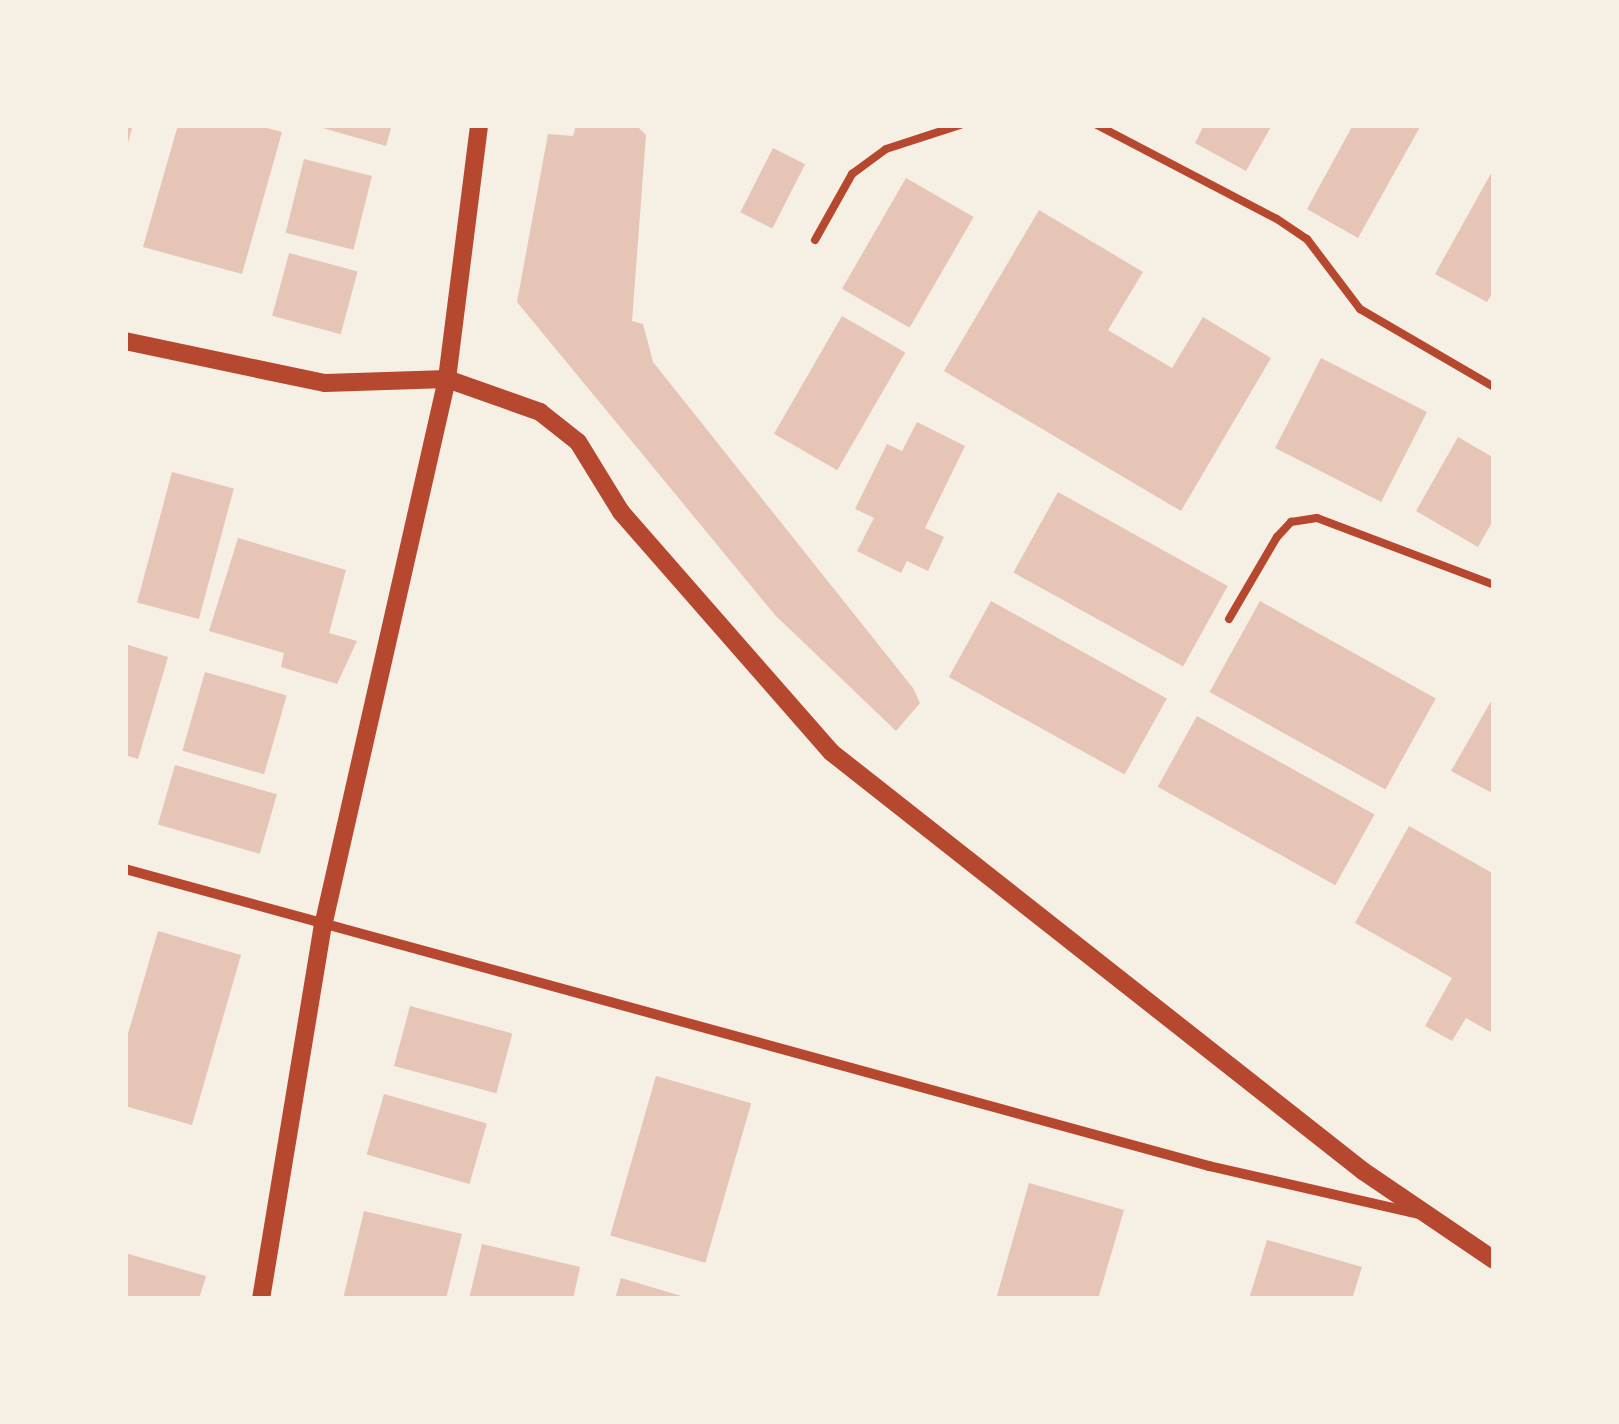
<!DOCTYPE html>
<html>
<head>
<meta charset="utf-8">
<style>
  body { margin:0 }
  #map { position:relative; width:1619px; height:1424px; overflow:hidden; background:#f6efe4; font-family:Overpass,sans-serif }
  div>[style] { position:absolute }
  .building>* { inset:0; background:#e6c5b7; transform-origin:0 0 }
  .service>* { height:8px; margin:-4px; padding:0 4px; transform-origin:4px; border-radius:4px; background:#b5482f }
  .minor>* { height:10px; margin:-5px; padding:0 5px; transform-origin:5px; border-radius:5px; background:#b5482f }
  .tertiary>* { height:18px; margin:-9px; padding:0 9px; transform-origin:9px; border-radius:9px; background:#b5482f }
  span { translate:-50% -50%; white-space:nowrap; text-align:center; line-height:1.15; -webkit-text-stroke:9px #f6efe4; paint-order:stroke }
  .frame { position:absolute; inset:0; border:128px solid #f6efe4; pointer-events:none }
</style>
</head>
<body>
<div id="map">
  <div class="building">
    <i style="clip-path:polygon(125px 125px,133px 125px,126px 150px,125px 149px)"></i>
    <i style="clip-path:polygon(178px 125px,255px 125px,282px 132px,242px 274px,143px 247px)"></i>
    <i style="clip-path:polygon(312px 125px,392px 125px,386px 146px)"></i>
    <i style="clip-path:polygon(576px 125px,636px 125px,646px 135px,632px 321px,643px 324px,653px 362px,913px 688px,920px 703px,896px 731px,775px 615px,517px 302px,548px 134px,573px 136px)"></i>
    <i style="clip-path:polygon(1204px 125px,1272px 125px,1246px 171px,1195px 143px)"></i>
    <i style="clip-path:polygon(1353px 125px,1421px 125px,1358px 238px,1307px 209px)"></i>
    <i style="left:773px;top:148px;width:36px;height:72px;rotate:27deg"></i>
    <i style="left:304px;top:159px;width:70px;height:76px;rotate:14deg"></i>
    <i style="clip-path:polygon(1494px 168px,1494px 290px,1487px 302px,1435px 274px)"></i>
    <i style="left:906px;top:178px;width:78px;height:128px;rotate:30deg"></i>
    <i style="clip-path:polygon(1039px 210px,1143px 272px,1108px 330px,1172px 368px,1203px 317px,1271px 358px,1181px 511px,944px 371px)"></i>
    <i style="left:289px;top:253px;width:71px;height:65px;rotate:15deg"></i>
    <i style="left:842px;top:316px;width:73px;height:136px;rotate:30deg"></i>
    <i style="left:1321px;top:358px;width:119px;height:101px;rotate:27deg"></i>
    <i style="clip-path:polygon(917px 422px,965px 446px,925px 528px,944px 537px,928px 571px,907px 561px,901px 573px,857px 551px,874px 518px,855px 509px,887px 444px,902px 451px)"></i>
    <i style="clip-path:polygon(1458px 437px,1494px 458px,1494px 519px,1478px 547px,1416px 511px)"></i>
    <i style="left:172px;top:472px;width:64px;height:135px;rotate:15deg"></i>
    <i style="left:1058px;top:492px;width:194px;height:92px;rotate:29deg"></i>
    <i style="clip-path:polygon(238px 538px,346px 570px,329px 633px,357px 641px,337px 684px,281px 667px,284px 653px,209px 631px)"></i>
    <i style="left:991px;top:601px;width:201px;height:87px;rotate:29deg"></i>
    <i style="left:1260px;top:601px;width:201px;height:104px;rotate:29deg"></i>
    <i style="clip-path:polygon(125px 644px,168px 657px,138px 759px,125px 755px)"></i>
    <i style="left:205px;top:672px;width:85px;height:82px;rotate:16deg"></i>
    <i style="clip-path:polygon(1494px 696px,1494px 794px,1451px 771px)"></i>
    <i style="left:1197px;top:716px;width:203px;height:81px;rotate:29deg"></i>
    <i style="left:175px;top:765px;width:106px;height:62px;rotate:16deg"></i>
    <i style="clip-path:polygon(1409px 826px,1494px 874px,1494px 1034px,1466px 1018px,1452px 1041px,1425px 1026px,1452px 978px,1355px 923px)"></i>
    <i style="clip-path:polygon(158px 931px,241px 955px,192px 1125px,125px 1106px,125px 1044px)"></i>
    <i style="left:410px;top:1006px;width:106px;height:62px;rotate:15deg"></i>
    <i style="left:656px;top:1076px;width:99px;height:166px;rotate:16deg"></i>
    <i style="left:384px;top:1094px;width:107px;height:63px;rotate:16deg"></i>
    <i style="clip-path:polygon(1029px 1183px,1124px 1210px,1098px 1299px,996px 1299px)"></i>
    <i style="clip-path:polygon(364px 1211px,462px 1234px,446px 1299px,343px 1299px)"></i>
    <i style="clip-path:polygon(1267px 1240px,1362px 1267px,1352px 1299px,1249px 1299px)"></i>
    <i style="clip-path:polygon(482px 1244px,580px 1267px,573px 1299px,469px 1299px)"></i>
    <i style="clip-path:polygon(125px 1253px,206px 1276px,199px 1299px,125px 1299px)"></i>
    <i style="clip-path:polygon(621px 1278px,688px 1298px,688px 1299px,615px 1299px)"></i>
  </div>
  <div class="service">
    <i style="left:1097px;top:125px;width:203px;rotate:27.6deg"></i>
    <i style="left:1277px;top:219px;width:36px;rotate:34deg"></i>
    <i style="left:1307px;top:239px;width:88px;rotate:52.9deg"></i>
    <i style="left:1360px;top:309px;width:155px;rotate:30.2deg"></i>
    <i style="left:815px;top:240px;width:76px;rotate:-60.7deg"></i>
    <i style="left:852px;top:174px;width:42px;rotate:-36.3deg"></i>
    <i style="left:886px;top:149px;width:78px;rotate:-18deg"></i>
    <i style="left:1229px;top:619px;width:95px;rotate:-59.7deg"></i>
    <i style="left:1277px;top:537px;width:21px;rotate:-47deg"></i>
    <i style="left:1291px;top:522px;width:26px;rotate:-9deg"></i>
    <i style="left:1317px;top:518px;width:189px;rotate:20.7deg"></i>
  </div>
  <div class="minor">
    <i style="left:125px;top:869px;width:1124px;rotate:15.32deg"></i>
    <i style="left:1209px;top:1166px;width:215px;rotate:12.9deg"></i>
  </div>
  <div class="tertiary">
    <i style="left:125px;top:341px;width:204px;rotate:11.9deg"></i>
    <i style="left:325px;top:383px;width:122px;rotate:-1.9deg"></i>
    <i style="left:447px;top:379px;width:99px;rotate:19.5deg"></i>
    <i style="left:540px;top:412px;width:48px;rotate:38.3deg"></i>
    <i style="left:578px;top:442px;width:82px;rotate:58.4deg"></i>
    <i style="left:621px;top:512px;width:319px;rotate:48.8deg"></i>
    <i style="left:831px;top:752px;width:677px;rotate:38.22deg"></i>
    <i style="left:1363px;top:1171px;width:158px;rotate:34.2deg"></i>
    <i style="left:261px;top:1299px;width:378px;rotate:-80.6deg"></i>
    <i style="left:323px;top:926px;width:561px;rotate:-77.23deg"></i>
    <i style="left:447px;top:379px;width:256px;rotate:-82.8deg"></i>
  </div>
  <div class="frame"></div>
</div>
</body>
</html>
